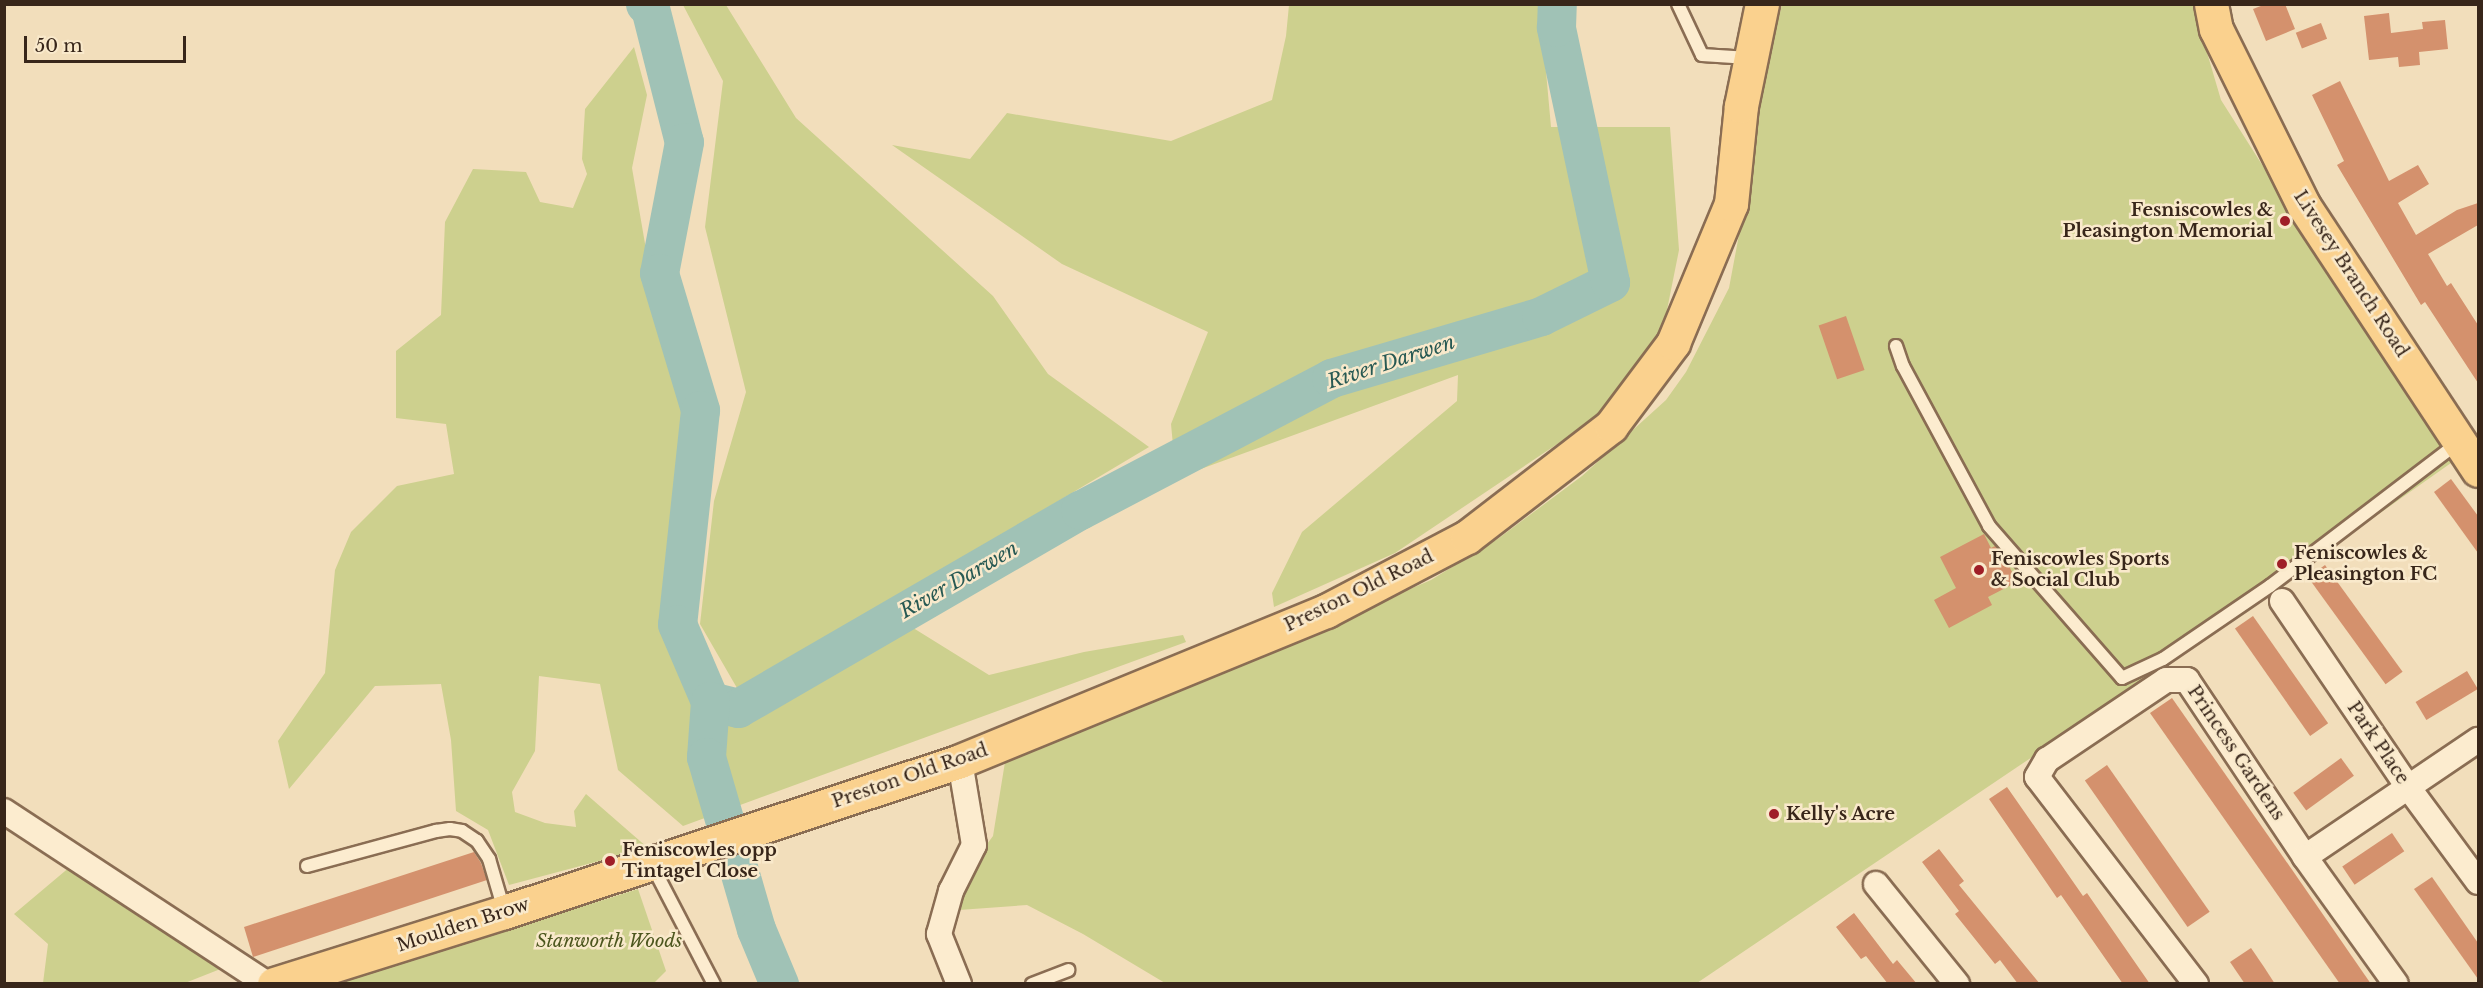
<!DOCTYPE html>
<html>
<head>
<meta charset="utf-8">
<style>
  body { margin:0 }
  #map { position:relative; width:2483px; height:988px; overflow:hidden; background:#f2debb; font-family:"Libre Baskerville",serif }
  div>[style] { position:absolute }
  .green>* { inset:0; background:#cdd08e }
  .river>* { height:39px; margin:-19.5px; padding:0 19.5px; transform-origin:19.5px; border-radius:19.5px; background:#a0c2b6 }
  .building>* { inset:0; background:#d4916d; transform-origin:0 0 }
  .roads { filter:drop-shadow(2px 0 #8a6d53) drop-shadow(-2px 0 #8a6d53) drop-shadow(0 2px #8a6d53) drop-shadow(0 -2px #8a6d53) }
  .service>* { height:12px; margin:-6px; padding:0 6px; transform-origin:6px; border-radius:6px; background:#fceccf }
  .minor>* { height:24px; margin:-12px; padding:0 12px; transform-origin:12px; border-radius:12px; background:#fceccf }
  .primary>* { height:33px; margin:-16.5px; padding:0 16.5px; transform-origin:16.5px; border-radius:16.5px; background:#fad18e }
  .dots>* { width:16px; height:16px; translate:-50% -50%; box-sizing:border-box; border:3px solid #f9e9cb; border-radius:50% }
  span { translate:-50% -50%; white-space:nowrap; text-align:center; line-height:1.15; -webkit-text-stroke:5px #f9e9cb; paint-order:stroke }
  .poi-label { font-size:18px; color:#38261a; font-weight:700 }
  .right { translate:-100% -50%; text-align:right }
  .left { translate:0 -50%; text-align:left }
  .street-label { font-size:18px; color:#38261a }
  .park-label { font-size:18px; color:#4c561e; font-style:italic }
  .water-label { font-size:20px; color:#275953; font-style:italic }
  .frame { position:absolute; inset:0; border:6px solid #38261a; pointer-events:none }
  .scale { position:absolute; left:24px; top:36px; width:162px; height:27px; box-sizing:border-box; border:3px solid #38261a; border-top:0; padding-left:8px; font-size:18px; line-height:21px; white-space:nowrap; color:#38261a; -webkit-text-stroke:4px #f9e9cb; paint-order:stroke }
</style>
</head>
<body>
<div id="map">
  <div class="green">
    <i style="clip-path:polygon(683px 5px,726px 5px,796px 118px,993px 296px,1048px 374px,1149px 447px,760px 679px,737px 688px,700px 624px,714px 501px,746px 392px,705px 227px,723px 81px)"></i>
    <i style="clip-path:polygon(1289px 5px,1540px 5px,1551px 127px,1670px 127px,1679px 250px,1661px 340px,1596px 418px,1395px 553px,1274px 607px,1272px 593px,1302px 532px,1457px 401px,1458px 375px,1176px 478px,1171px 424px,1208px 332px,1062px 264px,892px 145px,970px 159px,1007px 113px,1171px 141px,1272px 100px,1286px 36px)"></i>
    <i style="clip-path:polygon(1782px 5px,2193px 5px,2221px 100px,2451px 463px,2084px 722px,1697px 983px,1165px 983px,1083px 934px,1027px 905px,959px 910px,953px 890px,993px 836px,1005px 762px,1431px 580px,1499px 538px,1582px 476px,1666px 400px,1686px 372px,1729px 288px,1750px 176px,1760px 86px)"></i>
    <i style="clip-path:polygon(634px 47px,647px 95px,632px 168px,654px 296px,687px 401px,692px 484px,664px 638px,706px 713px,733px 718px,910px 626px,989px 675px,1084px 652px,1183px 635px,1186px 642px,683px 826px,618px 770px,600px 684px,539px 676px,535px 751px,512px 792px,515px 812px,545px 823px,576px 827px,574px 811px,586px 794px,648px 848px,509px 885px,488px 830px,456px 811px,451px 740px,441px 684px,375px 686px,289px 789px,278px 741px,325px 673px,335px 570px,351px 532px,397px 486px,454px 474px,446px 424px,396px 418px,396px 351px,441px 315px,445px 222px,473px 169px,526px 172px,540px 202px,573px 208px,587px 174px,582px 159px,585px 109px)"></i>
    <i style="clip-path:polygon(71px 866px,228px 966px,185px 983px,43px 983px,48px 944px,14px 914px)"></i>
    <i style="clip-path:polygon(638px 889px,666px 971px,653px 984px,335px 984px)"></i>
  </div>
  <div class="river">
    <i style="left:645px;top:4px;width:6px;rotate:39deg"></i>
    <i style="left:650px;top:8px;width:138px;rotate:75.8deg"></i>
    <i style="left:684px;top:142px;width:133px;rotate:100.8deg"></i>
    <i style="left:659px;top:273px;width:143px;rotate:73.3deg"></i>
    <i style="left:700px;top:410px;width:215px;rotate:96.1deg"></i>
    <i style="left:677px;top:624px;width:84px;rotate:66.8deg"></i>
    <i style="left:710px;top:701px;width:29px;rotate:14deg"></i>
    <i style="left:738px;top:708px;width:395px;rotate:-30.1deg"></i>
    <i style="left:1080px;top:510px;width:284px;rotate:-27.7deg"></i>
    <i style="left:1331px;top:378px;width:219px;rotate:-16.4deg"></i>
    <i style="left:1541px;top:316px;width:77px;rotate:-26.2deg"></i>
    <i style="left:1610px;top:282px;width:261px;rotate:-102deg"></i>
    <i style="left:1556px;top:27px;width:23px;rotate:-88deg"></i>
    <i style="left:710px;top:701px;width:56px;rotate:94.1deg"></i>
    <i style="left:706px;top:757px;width:179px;rotate:73.8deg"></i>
    <i style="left:756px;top:929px;width:60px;rotate:67.3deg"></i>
  </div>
  <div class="building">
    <i style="clip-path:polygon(2266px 4px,2285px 4px,2295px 29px,2266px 41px,2253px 9px)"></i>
    <i style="clip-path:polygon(2389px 13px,2391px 33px,2423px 29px,2422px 22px,2445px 20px,2448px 49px,2419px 52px,2420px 65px,2399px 67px,2398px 57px,2369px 60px,2364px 16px)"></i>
    <i style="left:2321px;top:23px;width:17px;height:27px;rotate:69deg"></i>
    <i style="clip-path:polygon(2340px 81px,2389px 181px,2418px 165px,2429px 184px,2398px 203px,2416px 235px,2457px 210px,2478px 203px,2478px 225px,2428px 254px,2447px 286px,2451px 283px,2478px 325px,2478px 383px,2425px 302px,2421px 305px,2337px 165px,2344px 161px,2312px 95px)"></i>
    <i style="left:1846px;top:316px;width:57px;height:29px;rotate:71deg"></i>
    <i style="clip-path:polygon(2451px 479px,2478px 516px,2478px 553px,2434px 492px)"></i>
    <i style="clip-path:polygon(1984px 534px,1991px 548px,1995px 546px,2003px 554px,2017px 582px,1988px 597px,1992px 605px,1949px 628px,1934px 600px,1956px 588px,1940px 557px)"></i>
    <i style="left:2325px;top:565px;width:132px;height:21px;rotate:54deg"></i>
    <i style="left:2253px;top:616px;width:131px;height:22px;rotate:55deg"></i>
    <i style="left:2467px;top:671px;width:21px;height:60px;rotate:59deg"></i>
    <i style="clip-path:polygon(2172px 698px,2295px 874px,2371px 984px,2340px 984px,2150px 713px)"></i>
    <i style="left:2341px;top:758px;width:22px;height:59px;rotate:54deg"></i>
    <i style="left:2107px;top:765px;width:179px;height:27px;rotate:55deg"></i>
    <i style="clip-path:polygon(2007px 787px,2083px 896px,2087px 893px,2150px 984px,2123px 984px,2061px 895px,2057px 898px,1989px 799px)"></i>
    <i style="left:2392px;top:833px;width:22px;height:60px;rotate:56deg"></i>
    <i style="clip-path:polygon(1939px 849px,1964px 881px,1959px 885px,2040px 984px,2018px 984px,2000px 960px,1995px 964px,1955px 914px,1959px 911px,1922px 862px)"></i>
    <i style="clip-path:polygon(474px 852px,481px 863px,487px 880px,253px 957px,244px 927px)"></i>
    <i style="clip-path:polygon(2432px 877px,2478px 943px,2478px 979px,2414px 889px)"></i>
    <i style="clip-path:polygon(1854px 913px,1893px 964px,1897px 960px,1917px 984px,1888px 984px,1866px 956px,1861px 959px,1836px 927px)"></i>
    <i style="clip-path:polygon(2251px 948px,2264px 967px,2275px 984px,2245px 984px,2230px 962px)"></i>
  </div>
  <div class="roads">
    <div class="service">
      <i style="left:1678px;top:4px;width:56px;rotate:64.8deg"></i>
      <i style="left:1702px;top:55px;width:47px;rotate:3.7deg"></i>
      <i style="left:1896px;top:346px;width:21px;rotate:71deg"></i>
      <i style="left:1903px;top:366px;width:182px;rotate:61.7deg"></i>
      <i style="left:1989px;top:526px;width:202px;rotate:48.8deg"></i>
      <i style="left:2122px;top:678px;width:45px;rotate:-24.9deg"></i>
      <i style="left:2163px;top:659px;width:130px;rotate:-34.3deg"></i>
      <i style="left:2270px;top:586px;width:238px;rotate:-37.3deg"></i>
      <i style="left:652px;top:865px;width:134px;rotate:62.5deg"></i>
      <i style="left:307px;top:866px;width:134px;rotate:-15.2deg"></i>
      <i style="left:436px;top:831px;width:14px;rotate:-8deg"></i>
      <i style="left:450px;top:829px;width:12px;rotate:9deg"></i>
      <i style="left:462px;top:831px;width:18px;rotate:34deg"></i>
      <i style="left:477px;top:841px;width:22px;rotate:56deg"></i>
      <i style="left:489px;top:859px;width:53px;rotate:73.6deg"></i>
      <i style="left:1032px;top:984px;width:39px;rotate:-21deg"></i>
    </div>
    <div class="minor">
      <i style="left:2282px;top:601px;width:225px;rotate:55.9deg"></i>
      <i style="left:2408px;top:787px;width:118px;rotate:53.6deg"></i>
      <i style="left:4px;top:811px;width:315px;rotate:33.3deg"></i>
      <i style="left:2305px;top:857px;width:209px;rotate:-34.1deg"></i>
      <i style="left:1876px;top:884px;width:129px;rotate:51deg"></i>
      <i style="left:959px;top:984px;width:54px;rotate:-111.8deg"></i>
      <i style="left:939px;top:934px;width:45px;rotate:-74.4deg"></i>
      <i style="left:951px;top:891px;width:51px;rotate:-63.4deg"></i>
      <i style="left:974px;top:845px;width:85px;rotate:-99.5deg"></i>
      <i style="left:2196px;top:984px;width:261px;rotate:-127.5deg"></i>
      <i style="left:2037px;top:777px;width:20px;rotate:-60deg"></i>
      <i style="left:2047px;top:760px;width:143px;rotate:-33.9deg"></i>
      <i style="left:2166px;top:680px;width:21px"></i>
      <i style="left:2187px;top:680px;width:213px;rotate:56.3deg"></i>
      <i style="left:2305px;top:857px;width:156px;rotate:54.4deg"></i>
    </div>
    <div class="primary">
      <i style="left:2211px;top:4px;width:25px;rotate:79deg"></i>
      <i style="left:2216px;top:29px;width:198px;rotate:63.6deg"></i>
      <i style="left:2304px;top:206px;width:316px;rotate:56.6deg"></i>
      <i style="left:274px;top:984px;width:241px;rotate:-17.4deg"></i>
      <i style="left:504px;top:912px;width:480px;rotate:-18.3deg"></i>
      <i style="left:960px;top:761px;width:396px;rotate:-22.3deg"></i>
      <i style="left:1326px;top:611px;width:159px;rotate:-27.7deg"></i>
      <i style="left:1467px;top:537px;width:182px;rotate:-37.6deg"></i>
      <i style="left:1611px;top:426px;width:104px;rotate:-53.2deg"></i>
      <i style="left:1673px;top:343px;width:151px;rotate:-67.4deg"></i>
      <i style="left:1731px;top:204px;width:99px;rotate:-84.2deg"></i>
      <i style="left:1741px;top:106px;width:104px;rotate:-78.4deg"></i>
    </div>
  </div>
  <div class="dots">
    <i style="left:2285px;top:221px;background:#9f1e27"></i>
    <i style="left:2282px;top:564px;background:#9f1e27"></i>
    <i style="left:1979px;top:570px;background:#9f1e27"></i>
    <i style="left:1774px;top:814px;background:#9f1e27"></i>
    <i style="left:610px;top:861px;background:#9f1e27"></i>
  </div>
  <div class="poi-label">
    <span class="right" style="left:2273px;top:221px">Fesniscowles &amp;<br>Pleasington Memorial</span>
    <span class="left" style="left:2294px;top:564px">Feniscowles &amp;<br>Pleasington FC</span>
    <span class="left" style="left:1991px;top:570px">Feniscowles Sports<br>&amp; Social Club</span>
    <span class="left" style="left:1786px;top:814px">Kelly's Acre</span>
    <span class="left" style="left:622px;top:861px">Feniscowles opp<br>Tintagel Close</span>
  </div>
  <div class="street-label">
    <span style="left:2351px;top:274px;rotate:57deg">Livesey Branch Road</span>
    <span style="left:1359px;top:591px;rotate:-26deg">Preston Old Road</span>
    <span style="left:2378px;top:743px;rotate:56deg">Park Place</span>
    <span style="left:2236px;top:753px;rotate:56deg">Princess Gardens</span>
    <span style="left:910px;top:776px;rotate:-19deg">Preston Old Road</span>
    <span style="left:463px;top:925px;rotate:-18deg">Moulden Brow</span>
  </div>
  <div class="park-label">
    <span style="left:609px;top:941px">Stanworth Woods</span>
  </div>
  <div class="water-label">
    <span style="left:1391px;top:362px;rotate:-18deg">River Darwen</span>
    <span style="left:959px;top:580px;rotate:-30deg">River Darwen</span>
  </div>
  <div class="frame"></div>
  <div class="scale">50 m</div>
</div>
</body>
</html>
